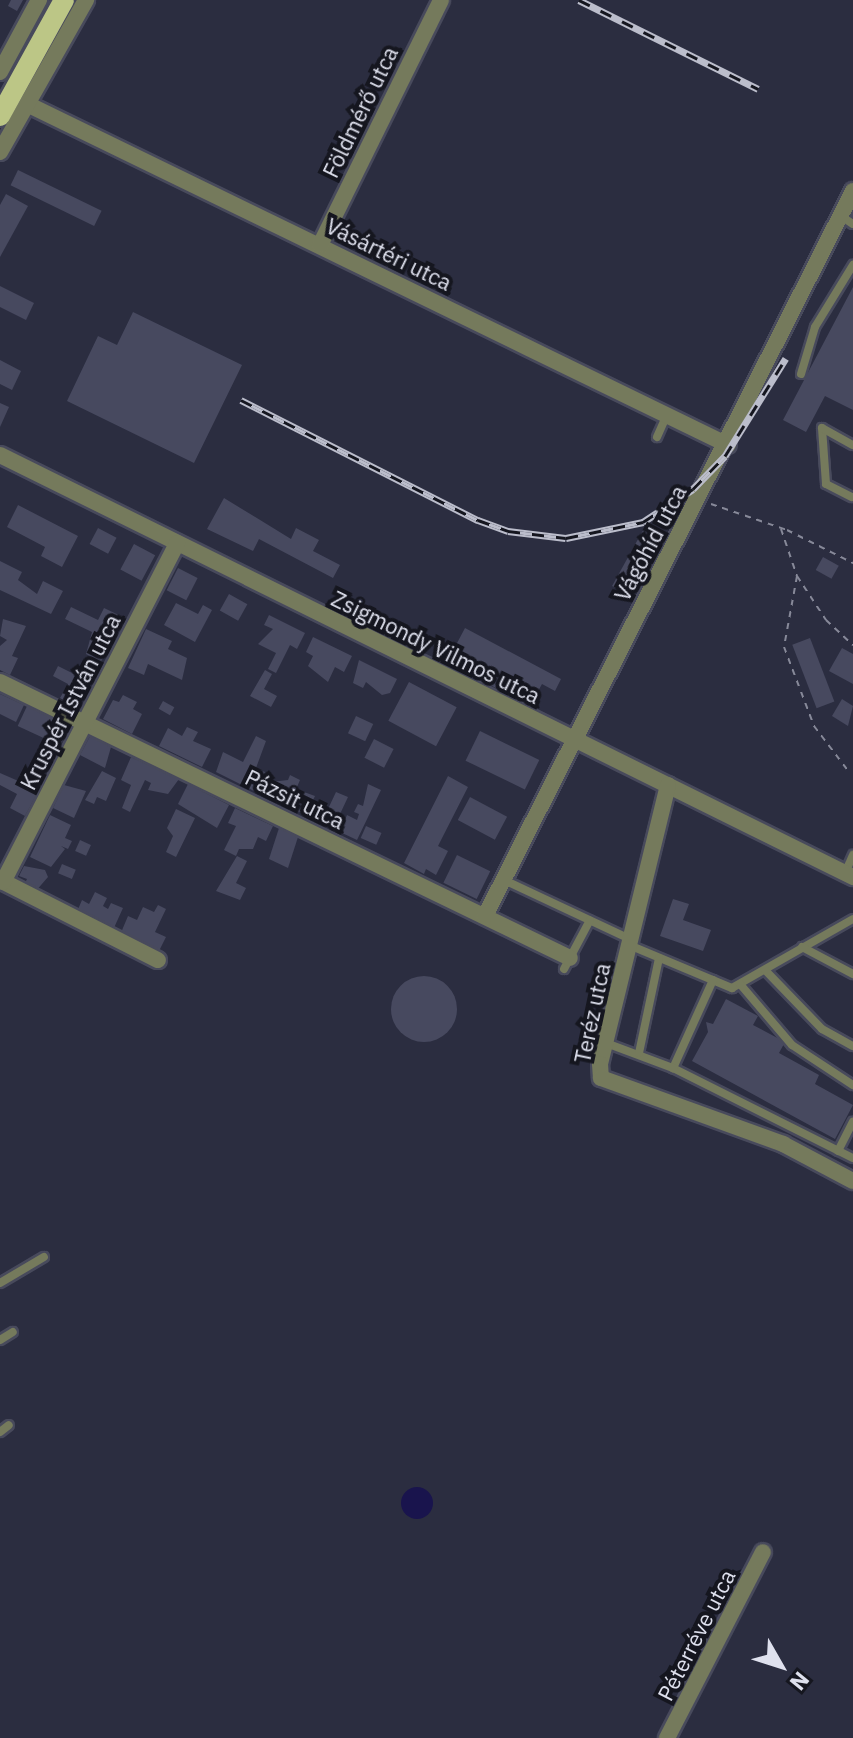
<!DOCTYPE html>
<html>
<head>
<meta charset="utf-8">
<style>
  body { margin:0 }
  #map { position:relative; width:853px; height:1738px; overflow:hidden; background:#2b2d40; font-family:"IBM Plex Sans",sans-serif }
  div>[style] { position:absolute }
  .water>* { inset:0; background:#19144d }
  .round { border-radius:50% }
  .building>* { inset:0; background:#47495f; transform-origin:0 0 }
  .path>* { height:2px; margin-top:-1px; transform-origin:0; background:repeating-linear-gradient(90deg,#878999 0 6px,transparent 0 12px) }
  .roads { filter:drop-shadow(2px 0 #484a5c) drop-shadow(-2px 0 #484a5c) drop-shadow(0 2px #484a5c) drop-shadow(0 -2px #484a5c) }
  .lane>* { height:8px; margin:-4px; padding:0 4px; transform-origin:4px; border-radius:4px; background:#757a5c }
  .street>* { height:16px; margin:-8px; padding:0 8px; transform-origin:8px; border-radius:8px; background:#757a5c }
  .primary>* { height:20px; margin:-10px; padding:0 10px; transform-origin:10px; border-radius:10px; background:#bcc686 }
  .rail>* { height:7px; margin-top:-3.5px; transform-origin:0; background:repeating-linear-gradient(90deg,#15161f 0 12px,#bbbdcb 0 24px); box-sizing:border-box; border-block:2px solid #bbbdcb }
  span { translate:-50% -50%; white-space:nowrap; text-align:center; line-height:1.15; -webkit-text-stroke:8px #15161f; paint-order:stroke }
  .street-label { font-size:22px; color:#dfe1ee }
  .north { position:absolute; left:741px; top:1626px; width:80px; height:80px; -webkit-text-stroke:6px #15161f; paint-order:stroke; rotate:129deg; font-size:22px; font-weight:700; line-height:32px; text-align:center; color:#dfe1ee }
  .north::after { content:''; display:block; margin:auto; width:28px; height:36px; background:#dfe1ee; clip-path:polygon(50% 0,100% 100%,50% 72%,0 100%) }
</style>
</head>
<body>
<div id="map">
  <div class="water">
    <i class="round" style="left:401px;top:1487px;width:32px;height:32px"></i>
  </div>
  <div class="building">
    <i style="clip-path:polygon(11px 0,23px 0,17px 11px,8px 6px)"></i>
    <i style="left:18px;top:170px;width:93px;height:17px;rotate:26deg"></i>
    <i style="clip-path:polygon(6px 194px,28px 206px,0 257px,0 205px)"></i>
    <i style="clip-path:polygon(0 286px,34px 303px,26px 320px,0 307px)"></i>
    <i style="clip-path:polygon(853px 287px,853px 410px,825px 396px,806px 432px,783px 420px)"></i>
    <i style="clip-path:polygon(133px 312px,242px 365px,194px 463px,67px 401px,98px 336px,117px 345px)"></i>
    <i style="clip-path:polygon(0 360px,21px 371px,12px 390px,0 384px)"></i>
    <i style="clip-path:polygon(0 403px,9px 407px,0 427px)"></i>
    <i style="clip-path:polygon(224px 498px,291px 539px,296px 528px,319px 540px,313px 551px,340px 565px,333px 578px,259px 539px,253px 551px,207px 529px)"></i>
    <i style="clip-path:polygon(18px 505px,78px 536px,62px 567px,41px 556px,45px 547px,7px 527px)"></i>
    <i style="left:647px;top:523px;width:23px;height:72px;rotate:29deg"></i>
    <i style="left:98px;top:528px;width:21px;height:18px;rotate:28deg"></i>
    <i style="left:134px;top:544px;width:24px;height:29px;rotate:28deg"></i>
    <i style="left:823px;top:557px;width:18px;height:15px;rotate:29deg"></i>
    <i style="clip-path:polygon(0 561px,22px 572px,18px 580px,37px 594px,43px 581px,63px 591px,51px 614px,0 590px)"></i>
    <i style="left:178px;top:568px;width:22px;height:25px;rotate:27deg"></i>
    <i style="left:229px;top:594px;width:21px;height:19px;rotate:29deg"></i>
    <i style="clip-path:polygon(176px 603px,198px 614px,203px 605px,212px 610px,195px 642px,164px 625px)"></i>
    <i style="clip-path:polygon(71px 607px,98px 620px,104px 608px,123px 617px,101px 662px,86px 654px,92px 632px,65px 619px)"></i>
    <i style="clip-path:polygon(269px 615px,305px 633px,297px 649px,290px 645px,276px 673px,268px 669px,276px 653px,258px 644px,273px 629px,264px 625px)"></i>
    <i style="clip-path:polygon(3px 619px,26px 626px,12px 656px,18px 658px,10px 675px,0 670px,0 646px,7px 640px,0 636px)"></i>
    <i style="clip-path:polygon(465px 628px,561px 679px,555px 691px,542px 684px,530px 706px,447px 662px)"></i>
    <i style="clip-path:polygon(146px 629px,172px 641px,168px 649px,187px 658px,182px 680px,148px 664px,144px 675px,128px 668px)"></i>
    <i style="clip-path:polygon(313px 637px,352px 656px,344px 672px,335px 667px,328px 682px,308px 666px,313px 656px,306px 652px)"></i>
    <i style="left:810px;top:638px;width:68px;height:19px;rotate:69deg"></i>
    <i style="clip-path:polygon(842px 648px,853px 654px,853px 684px,829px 671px)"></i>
    <i style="clip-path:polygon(359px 660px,397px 679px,390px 693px,382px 695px,366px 682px,363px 688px,353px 683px)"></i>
    <i style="clip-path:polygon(88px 662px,99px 668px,79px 708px,60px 698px,68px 684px,53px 676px,58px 666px,80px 677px)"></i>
    <i style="clip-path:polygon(265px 670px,272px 674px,264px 689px,277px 696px,271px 707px,250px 696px)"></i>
    <i style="left:409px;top:682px;width:54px;height:44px;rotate:28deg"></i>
    <i style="clip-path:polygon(0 694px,24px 705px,16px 722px,0 714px)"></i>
    <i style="clip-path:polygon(123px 695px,137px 702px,133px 709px,142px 714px,132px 734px,103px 719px,113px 700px,119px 702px)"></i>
    <i style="clip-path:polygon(842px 699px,853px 706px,848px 726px,832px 716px)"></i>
    <i style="left:163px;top:701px;width:13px;height:9px;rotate:29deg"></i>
    <i style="left:27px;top:706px;width:47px;height:22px;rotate:25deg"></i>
    <i style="left:356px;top:716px;width:19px;height:19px;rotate:25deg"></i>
    <i style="clip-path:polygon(187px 727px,198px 732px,193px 741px,211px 749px,202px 767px,159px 746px,168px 728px,182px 736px)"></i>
    <i style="left:480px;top:731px;width:66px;height:33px;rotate:26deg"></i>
    <i style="clip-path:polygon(90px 736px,111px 747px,105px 768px,80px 755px)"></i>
    <i style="clip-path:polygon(256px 736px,266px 741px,256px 768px,265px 772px,256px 792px,216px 772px,223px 752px,243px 762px)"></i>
    <i style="left:374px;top:739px;width:22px;height:21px;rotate:27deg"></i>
    <i style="clip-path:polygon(131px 757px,179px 779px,168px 794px,148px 790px,151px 783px,145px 780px,130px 812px,122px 808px,131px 785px,121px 780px)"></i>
    <i style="clip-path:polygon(102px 771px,116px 778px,106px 801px,97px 797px,94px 804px,85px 800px)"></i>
    <i style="clip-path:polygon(0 773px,39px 790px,25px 816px,10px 808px,17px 794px,0 785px)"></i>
    <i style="clip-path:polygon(290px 775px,300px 780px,291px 801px,298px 804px,304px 792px,315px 796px,306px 815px,265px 797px,271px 782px,288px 780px)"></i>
    <i style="clip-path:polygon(448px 776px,468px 787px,438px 846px,448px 851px,436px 875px,426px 869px,424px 874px,404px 863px)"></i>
    <i style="clip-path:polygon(188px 784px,229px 805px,217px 828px,178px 804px)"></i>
    <i style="clip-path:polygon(368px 784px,381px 790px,357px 840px,340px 832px,347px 815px,357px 820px,359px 814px,354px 812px,358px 804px,363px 806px)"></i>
    <i style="clip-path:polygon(64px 785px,86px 791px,74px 818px,53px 808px)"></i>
    <i style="clip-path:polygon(336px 792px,348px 797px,333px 829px,314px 821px,321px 805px,328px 809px)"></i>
    <i style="left:470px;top:797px;width:42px;height:26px;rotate:28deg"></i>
    <i style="clip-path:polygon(235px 808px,273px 826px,266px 841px,258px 837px,253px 849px,239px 849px,236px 856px,224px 850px,236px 826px,228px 823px)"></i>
    <i style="clip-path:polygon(176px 809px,195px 818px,176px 857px,166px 852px,173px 836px,167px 828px)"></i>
    <i style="clip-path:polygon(50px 815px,71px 825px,65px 838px,72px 841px,68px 849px,61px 846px,65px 849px,51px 867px,30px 857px)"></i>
    <i style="left:366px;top:826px;width:17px;height:13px;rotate:24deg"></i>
    <i style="clip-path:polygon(279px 828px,298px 837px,288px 868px,269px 859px)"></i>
    <i style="left:80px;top:840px;width:12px;height:12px;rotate:24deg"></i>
    <i style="left:457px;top:855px;width:37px;height:31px;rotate:26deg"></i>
    <i style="clip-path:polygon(237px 856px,247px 861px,236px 883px,246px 888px,240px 900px,216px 891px)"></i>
    <i style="left:62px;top:864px;width:15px;height:10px;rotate:23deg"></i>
    <i style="clip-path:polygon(24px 866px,45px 870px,48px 877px,35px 892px,23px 887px,27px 879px,19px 876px)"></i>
    <i style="clip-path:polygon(95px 892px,107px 898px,103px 906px,108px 909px,111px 903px,123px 908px,113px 930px,76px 914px,82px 900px,89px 904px)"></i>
    <i style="clip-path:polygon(673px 899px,689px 904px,683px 920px,711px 930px,703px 951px,660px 936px)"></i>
    <i style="clip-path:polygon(158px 905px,166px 909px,155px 932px,166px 937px,158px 953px,120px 935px,128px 916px,137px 920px,143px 907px,154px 912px)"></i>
    <i class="round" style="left:391px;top:976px;width:66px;height:66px"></i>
    <i style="clip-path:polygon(726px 999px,758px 1016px,753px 1025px,785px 1042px,779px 1053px,819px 1075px,815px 1084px,853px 1105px,835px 1139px,692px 1061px,708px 1032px,706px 1022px,713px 1024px)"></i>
  </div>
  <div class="path">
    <i style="left:711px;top:504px;width:80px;rotate:18.9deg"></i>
    <i style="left:787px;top:530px;width:74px;rotate:26.6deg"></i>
    <i style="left:781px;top:529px;width:50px;rotate:71.2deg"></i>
    <i style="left:797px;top:576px;width:53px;rotate:56.6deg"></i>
    <i style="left:826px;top:620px;width:37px;rotate:43deg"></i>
    <i style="left:797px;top:576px;width:72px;rotate:100.4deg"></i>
    <i style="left:784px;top:647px;width:85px;rotate:69.2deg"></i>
    <i style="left:814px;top:726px;width:58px;rotate:52.7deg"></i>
  </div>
  <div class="roads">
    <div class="lane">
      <i style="left:841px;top:216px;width:14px;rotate:34deg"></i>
      <i style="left:801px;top:374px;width:49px;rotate:-73.4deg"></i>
      <i style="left:815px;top:327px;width:73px;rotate:-58.5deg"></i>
      <i style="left:822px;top:428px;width:56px;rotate:85.9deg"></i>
      <i style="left:826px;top:484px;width:29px;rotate:27deg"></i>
      <i style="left:822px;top:428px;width:35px;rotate:29deg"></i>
      <i style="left:657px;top:437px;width:24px;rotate:-66deg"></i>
      <i style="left:845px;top:873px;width:20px;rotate:-66deg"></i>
      <i style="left:502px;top:879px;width:141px;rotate:25.1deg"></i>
      <i style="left:629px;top:945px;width:112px;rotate:22.7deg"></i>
      <i style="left:732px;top:988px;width:139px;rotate:-29.7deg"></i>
      <i style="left:802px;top:947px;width:58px;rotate:27.9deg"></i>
      <i style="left:564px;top:969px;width:55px;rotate:-62deg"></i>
      <i style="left:765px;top:970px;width:82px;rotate:46deg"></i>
      <i style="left:822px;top:1029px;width:35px;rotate:29deg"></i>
      <i style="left:713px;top:980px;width:97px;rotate:114.4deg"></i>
      <i style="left:673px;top:1068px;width:201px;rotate:26.6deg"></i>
      <i style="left:740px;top:984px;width:80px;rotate:49.6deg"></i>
      <i style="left:792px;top:1045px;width:73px;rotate:33.3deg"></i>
      <i style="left:606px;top:1043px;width:72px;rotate:20.5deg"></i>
      <i style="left:639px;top:1053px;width:97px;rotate:-78.1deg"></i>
      <i style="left:838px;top:1151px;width:33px;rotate:-63deg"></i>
      <i style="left:0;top:1283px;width:51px;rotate:-30.6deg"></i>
      <i style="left:0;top:1340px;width:15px;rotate:-32deg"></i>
      <i style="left:0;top:1432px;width:11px;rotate:-38deg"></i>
    </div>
    <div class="street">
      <i style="left:0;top:72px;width:82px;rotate:-61.6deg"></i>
      <i style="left:29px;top:105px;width:777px;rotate:25.94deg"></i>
      <i style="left:0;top:152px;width:175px;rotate:-60.5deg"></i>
      <i style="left:320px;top:245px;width:273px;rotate:-63.7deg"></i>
      <i style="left:0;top:455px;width:952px;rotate:26.32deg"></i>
      <i style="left:0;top:682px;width:633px;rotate:25.84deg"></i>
      <i style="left:668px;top:785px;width:287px;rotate:103.7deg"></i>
      <i style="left:600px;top:1064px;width:14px;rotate:86deg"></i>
      <i style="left:601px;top:1078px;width:194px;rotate:19.9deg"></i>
      <i style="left:783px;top:1144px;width:79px;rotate:27.9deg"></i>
      <i style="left:0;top:880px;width:177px;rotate:26.9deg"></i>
      <i style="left:3px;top:882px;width:381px;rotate:-62.8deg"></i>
      <i style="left:485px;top:916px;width:813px;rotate:-63.09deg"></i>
      <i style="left:667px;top:1738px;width:209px;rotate:-62.7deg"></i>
    </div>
    <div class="primary">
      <i style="left:0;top:116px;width:132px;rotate:-61.1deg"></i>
    </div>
  </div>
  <div class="rail">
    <i style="left:579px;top:0;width:200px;rotate:26.4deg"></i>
    <i style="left:241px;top:400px;width:266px;rotate:26.9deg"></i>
    <i style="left:478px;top:520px;width:32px;rotate:20deg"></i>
    <i style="left:508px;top:531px;width:58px;rotate:6.9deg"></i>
    <i style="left:566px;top:538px;width:79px;rotate:-11.7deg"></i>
    <i style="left:643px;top:522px;width:60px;rotate:-33.4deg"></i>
    <i style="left:693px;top:489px;width:46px;rotate:-45.9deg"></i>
    <i style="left:725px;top:456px;width:115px;rotate:-58.1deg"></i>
  </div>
  <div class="street-label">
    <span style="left:360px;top:112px;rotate:-64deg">Földmérő utca</span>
    <span style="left:389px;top:254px;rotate:26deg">Vásártéri utca</span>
    <span style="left:650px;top:543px;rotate:-62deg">Vágóhíd utca</span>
    <span style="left:436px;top:647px;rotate:26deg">Zsigmondy Vilmos utca</span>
    <span style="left:70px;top:702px;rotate:-63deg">Kruspér István utca</span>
    <span style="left:295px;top:799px;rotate:26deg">Pázsit utca</span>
    <span style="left:592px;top:1013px;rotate:-78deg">Teréz utca</span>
    <span style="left:696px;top:1635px;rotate:-63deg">Péterréve utca</span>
  </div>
  <div class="north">N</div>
</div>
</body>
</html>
